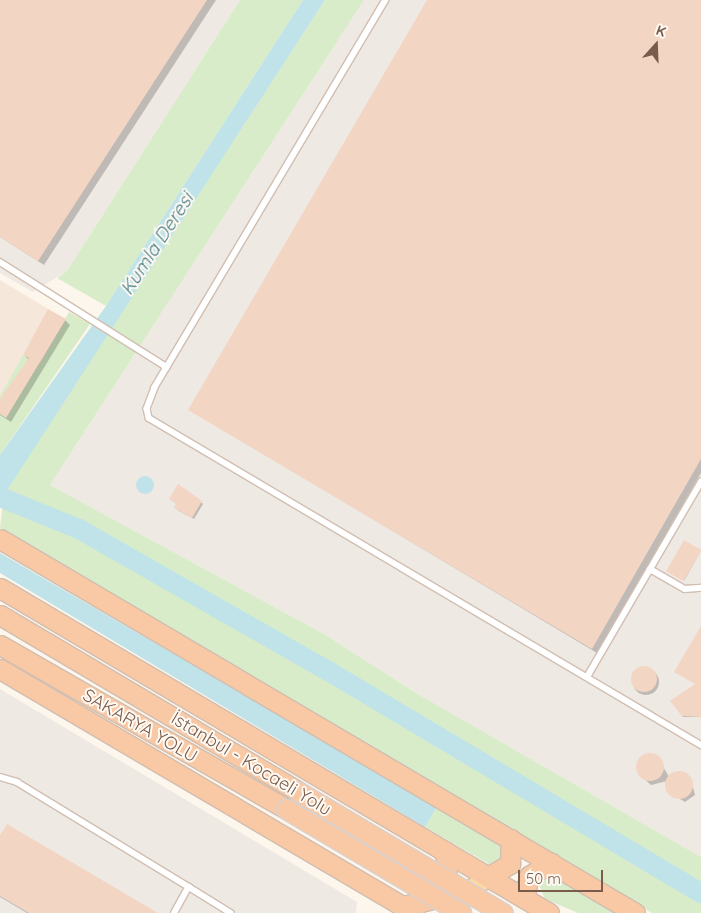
<!DOCTYPE html>
<html>
<head>
<meta charset="utf-8">
<style>
  body { margin:0 }
  #map { position:relative; width:701px; height:913px; overflow:hidden; background:#fdf6ec; font-family:Quicksand,sans-serif }
  div>[style] { position:absolute }
  .residential>* { inset:0; background:#f5e8da }
  .industrial>* { inset:0; background:#efe9e4 }
  .green>* { inset:0; background:#d8ecc9 }
  .water>* { inset:0; background:#bfe3e8 }
  .round { border-radius:50% }
  .shadow>* { inset:0; background:#0003; transform-origin:0 0 }
  .river>* { height:20px; margin:-10px; padding:0 10px; transform-origin:10px; border-radius:10px; background:#bfe3e8 }
  .building>* { inset:0; background:#f3d5c3; transform-origin:0 0 }
  .roads { filter:drop-shadow(1px 0 #d1beb0) drop-shadow(-1px 0 #d1beb0) drop-shadow(0 1px #d1beb0) drop-shadow(0 -1px #d1beb0) }
  .service>* { height:5.5px; margin:-2.75px; padding:0 2.75px; transform-origin:2.75px; border-radius:2.75px; background:#fff }
  .primary>* { height:18px; margin:-9px; padding:0 9px; transform-origin:9px; border-radius:9px; background:#fbd9a5 }
  .trunk>* { height:19px; margin:-9.5px; padding:0 9.5px; transform-origin:9.5px; border-radius:9.5px; background:#f9c8a4 }
  .bridges { filter:drop-shadow(1px 0 #dad1cd) drop-shadow(-1px 0 #dad1cd) drop-shadow(0 1px #dad1cd) drop-shadow(0 -1px #dad1cd) }
  .trunk-bridge>* { height:19px; margin:-9.5px; padding:0 9.5px; transform-origin:9.5px; border-radius:9.5px; background:#f9c8a4 }
  span { translate:-50% -50%; white-space:nowrap; text-align:center; line-height:1.15; -webkit-text-stroke:4px #fffaf3; paint-order:stroke }
  .street-label { font-size:18px; color:#7a5c4d }
  .water-label { font-size:19px; color:#437c86; font-style:italic }
  .north { position:absolute; left:631px; top:20px; width:50px; height:50px; -webkit-text-stroke:4px #fffaf3; paint-order:stroke; rotate:20deg; font-size:14px; font-weight:700; line-height:20px; text-align:center; color:#7a5c4d }
  .north::after { content:''; display:block; margin:auto; width:18px; height:22px; background:#7a5c4d; clip-path:polygon(50% 0,100% 100%,50% 72%,0 100%) }
  .scale { position:absolute; left:518px; top:870px; width:85px; height:22px; box-sizing:border-box; border:2px solid #7a5c4d; border-top:0; padding-left:6px; font-size:15px; line-height:18px; white-space:nowrap; color:#7a5c4d; -webkit-text-stroke:4px #fffaf3; paint-order:stroke }
</style>
</head>
<body>
<div id="map">
  <div class="residential">
    <i style="clip-path:polygon(0 280px,80px 328px,0 439px)"></i>
  </div>
  <div class="industrial">
    <i style="clip-path:polygon(0 0,240px 0,67px 271px,33px 292px,0 273px)"></i>
    <i style="clip-path:polygon(364px 0,701px 0,701px 857px,416px 693px,324px 634px,50px 485px)"></i>
    <i style="clip-path:polygon(0 689px,357px 902px,356px 913px,0 913px)"></i>
  </div>
  <div class="green">
    <i style="clip-path:polygon(240px 0,303px 0,106px 306px,57px 278px,67px 271px)"></i>
    <i style="clip-path:polygon(325px 0,364px 0,50px 485px,324px 634px,416px 693px,701px 857px,701px 913px,652px 913px,0 528px,4px 493px)"></i>
    <i style="clip-path:polygon(69px 312px,90px 324px,0 455px,0 396px,23px 355px,40px 364px)"></i>
    <i style="clip-path:polygon(437px 807px,497px 840px,502px 846px,501px 859px,489px 864px,425px 827px)"></i>
    <i style="clip-path:polygon(550px 875px,555px 875px,622px 913px,578px 913px,545px 899px,539px 885px)"></i>
  </div>
  <div class="water">
    <i style="clip-path:polygon(303px 0,325px 0,0 501px,0 455px,106px 306px)"></i>
    <i class="round" style="left:136px;top:476px;width:18px;height:18px"></i>
    <i style="clip-path:polygon(0 553px,437px 807px,425px 827px,0 573px)"></i>
  </div>
  <div class="shadow">
    <i style="clip-path:polygon(0 0,216px 0,44px 265px,0 237px)"></i>
    <i style="clip-path:polygon(428px 0,701px 0,701px 473px,597px 653px,190px 410px)"></i>
    <i style="clip-path:polygon(65px 320px,70px 325px,11px 422px,0 415px,0 401px,29px 360px,24px 355px)"></i>
    <i style="clip-path:polygon(170px 499px,201px 502px,203px 504px,194px 519px,177px 510px,177px 504px)"></i>
    <i style="left:685px;top:542px;width:18px;height:34px;rotate:29deg"></i>
    <i style="clip-path:polygon(701px 628px,701px 717px,683px 717px,671px 701px,696px 685px)"></i>
    <i class="round" style="left:633px;top:669px;width:26px;height:26px"></i>
    <i style="clip-path:polygon(644px 755px,657px 756px,669px 777px,681px 773px,691px 780px,695px 795px,685px 802px,670px 793px,667px 781px,651px 785px,639px 774px,638px 761px)"></i>
    <i style="clip-path:polygon(0 838px,154px 913px,27px 913px,0 897px)"></i>
  </div>
  <div class="river">
    <i style="left:0;top:497px;width:85px;rotate:22.1deg"></i>
    <i style="left:79px;top:529px;width:289px;rotate:29.7deg"></i>
    <i style="left:330px;top:672px;width:432px;rotate:30.8deg"></i>
  </div>
  <div class="building">
    <i style="clip-path:polygon(0 0,207px 0,38px 261px,0 237px)"></i>
    <i style="clip-path:polygon(427px 0,701px 0,701px 459px,592px 649px,188px 410px)"></i>
    <i style="clip-path:polygon(48px 309px,66px 319px,6px 418px,0 414px,0 399px,29px 358px,23px 355px)"></i>
    <i style="clip-path:polygon(178px 484px,202px 501px,192px 518px,174px 508px,176px 503px,169px 499px)"></i>
    <i style="left:684px;top:540px;width:20px;height:36px;rotate:30deg"></i>
    <i style="clip-path:polygon(701px 626px,701px 717px,682px 716px,670px 701px,695px 684px,674px 672px)"></i>
    <i class="round" style="left:631px;top:666px;width:26px;height:26px"></i>
    <i class="round" style="left:636px;top:753px;width:28px;height:28px"></i>
    <i class="round" style="left:665px;top:771px;width:28px;height:28px"></i>
    <i style="clip-path:polygon(7px 824px,158px 913px,29px 913px,0 896px,0 835px)"></i>
  </div>
  <div class="roads">
    <div class="service">
      <i style="left:386px;top:0;width:452px;rotate:120.8deg"></i>
      <i style="left:155px;top:388px;width:22px;rotate:111deg"></i>
      <i style="left:147px;top:409px;width:9px;rotate:77deg"></i>
      <i style="left:149px;top:418px;width:642px;rotate:30.64deg"></i>
      <i style="left:0;top:262px;width:197px;rotate:32.2deg"></i>
      <i style="left:650px;top:569px;width:40px;rotate:29.7deg"></i>
      <i style="left:685px;top:589px;width:16px;rotate:-4deg"></i>
      <i style="left:587px;top:677px;width:226px;rotate:-59.7deg"></i>
      <i style="left:0;top:777px;width:18px;rotate:16deg"></i>
      <i style="left:17px;top:782px;width:202px;rotate:31.4deg"></i>
      <i style="left:189px;top:887px;width:29px;rotate:119deg"></i>
      <i style="left:189px;top:887px;width:49px;rotate:31.8deg"></i>
    </div>
    <div class="primary">
      <i style="left:456px;top:913px;width:16px;rotate:-75deg"></i>
      <i style="left:460px;top:898px;width:35px;rotate:-37deg"></i>
    </div>
    <div class="trunk">
      <i style="left:0;top:539px;width:737px;rotate:30.5deg"></i>
      <i style="left:0;top:588px;width:638px;rotate:30.62deg"></i>
      <i style="left:0;top:615px;width:347px;rotate:30.6deg"></i>
      <i style="left:0;top:645px;width:330px;rotate:29.8deg"></i>
      <i style="left:0;top:669px;width:481px;rotate:30.5deg"></i>
      <i style="left:488px;top:877px;width:26px;rotate:-31deg"></i>
      <i style="left:510px;top:864px;width:25px;rotate:-88deg"></i>
      <i style="left:524px;top:898px;width:23px;rotate:-77deg"></i>
      <i style="left:529px;top:876px;width:26px;rotate:-31deg"></i>
      <i style="left:403px;top:906px;width:27px;rotate:-13deg"></i>
      <i style="left:429px;top:900px;width:16px;rotate:-45deg"></i>
      <i style="left:440px;top:889px;width:17px;rotate:-66deg"></i>
      <i style="left:447px;top:873px;width:22px;rotate:-95deg"></i>
    </div>
  </div>
  <div class="bridges">
    <div class="trunk-bridge">
      <i style="left:299px;top:792px;width:237px;rotate:30.7deg"></i>
      <i style="left:286px;top:809px;width:204px;rotate:30.7deg"></i>
    </div>
  </div>
  <div class="street-label">
    <span style="left:140px;top:726px;rotate:30deg">SAKARYA YOLU</span>
    <span style="left:251px;top:764px;rotate:31deg">İstanbul - Kocaeli Yolu</span>
  </div>
  <div class="water-label">
    <span style="left:157px;top:244px;rotate:-57deg">Kumla Deresi</span>
  </div>
  <div class="north">K</div>
  <div class="scale">50 m</div>
</div>
</body>
</html>
